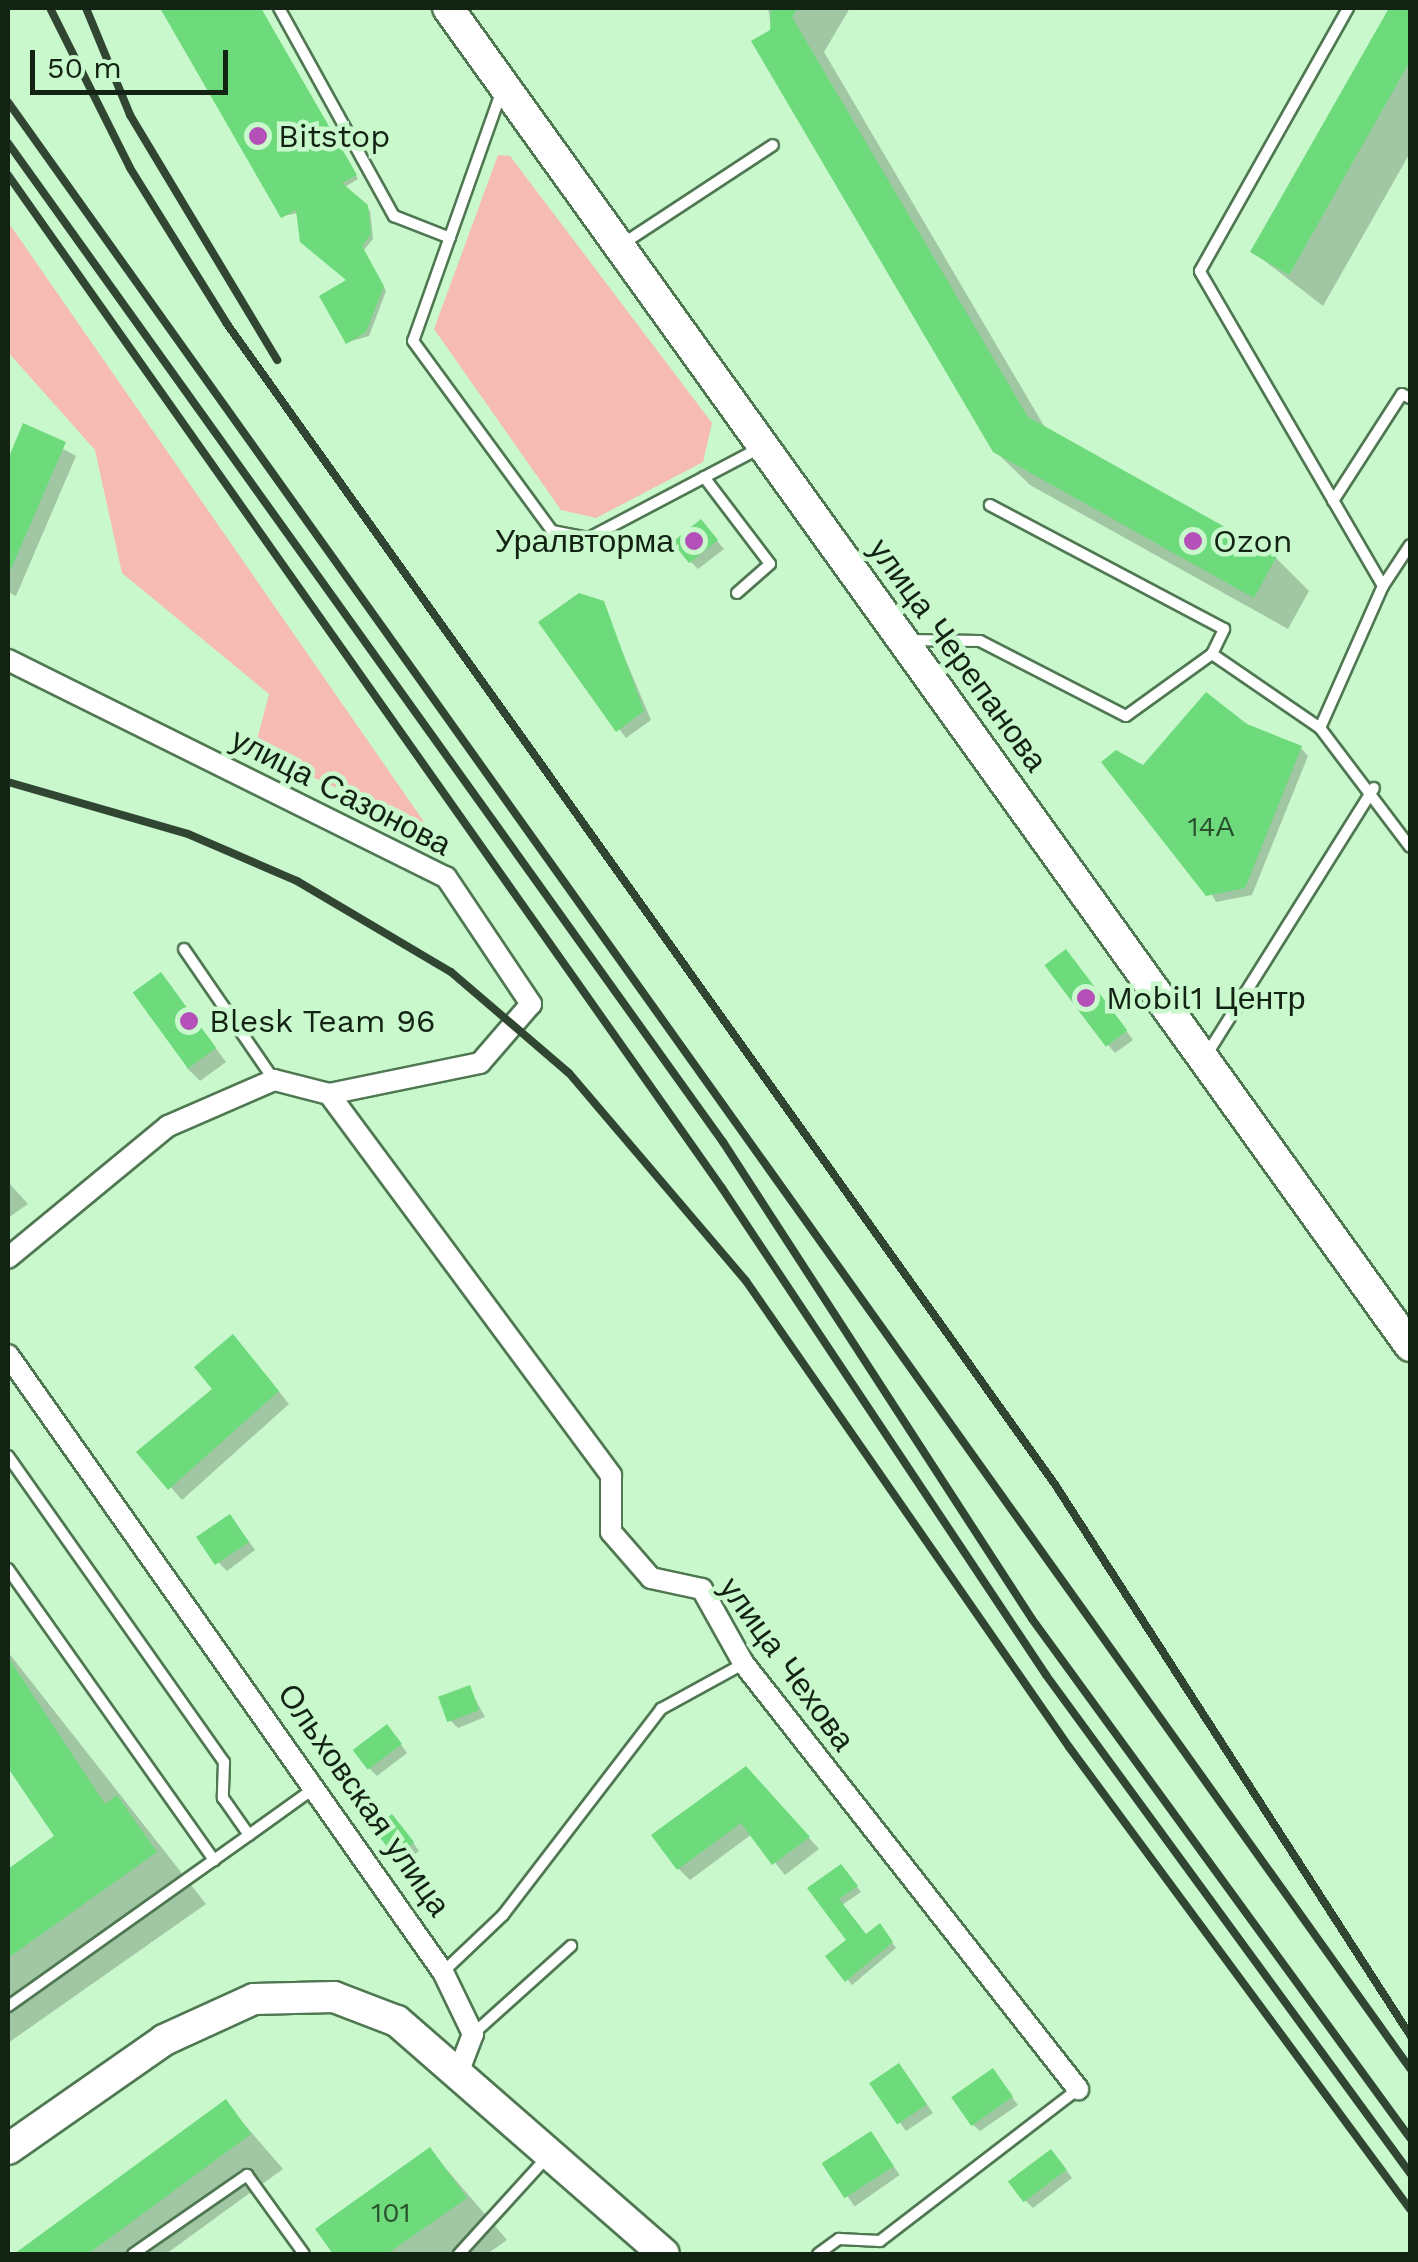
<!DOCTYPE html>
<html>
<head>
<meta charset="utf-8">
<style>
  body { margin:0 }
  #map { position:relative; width:1418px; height:2262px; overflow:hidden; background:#caf8cd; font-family:"Work Sans",sans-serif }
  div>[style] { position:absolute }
  .green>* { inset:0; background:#f5bbb4 }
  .shadow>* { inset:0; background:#0003; transform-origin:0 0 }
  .building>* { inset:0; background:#6ddb7c; transform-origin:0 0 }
  .roads { filter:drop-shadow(2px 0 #4f7852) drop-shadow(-2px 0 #4f7852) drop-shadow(0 2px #4f7852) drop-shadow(0 -2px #4f7852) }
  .lane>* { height:10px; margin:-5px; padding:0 5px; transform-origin:5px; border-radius:5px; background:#fff }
  .street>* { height:20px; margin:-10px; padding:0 10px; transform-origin:10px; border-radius:10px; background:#fff }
  .secondary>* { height:30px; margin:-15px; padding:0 15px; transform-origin:15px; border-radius:15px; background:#fff }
  .rail>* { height:8px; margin:-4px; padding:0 4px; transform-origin:4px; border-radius:4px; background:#304632 }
  .dots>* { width:28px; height:28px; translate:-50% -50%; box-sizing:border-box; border:5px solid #caf8cd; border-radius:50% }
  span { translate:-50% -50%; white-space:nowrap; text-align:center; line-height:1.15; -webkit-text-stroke:9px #caf8cd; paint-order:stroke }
  .number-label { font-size:28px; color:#29512d }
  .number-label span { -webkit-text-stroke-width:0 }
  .poi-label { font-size:32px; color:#122313 }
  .left { translate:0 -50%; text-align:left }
  .right { translate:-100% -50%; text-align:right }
  .street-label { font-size:32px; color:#122313 }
  .frame { position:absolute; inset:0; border:10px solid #122313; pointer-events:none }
  .scale { position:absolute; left:30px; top:50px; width:198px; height:45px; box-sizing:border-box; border:5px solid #122313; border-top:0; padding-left:12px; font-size:30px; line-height:35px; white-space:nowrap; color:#122313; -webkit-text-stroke:8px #caf8cd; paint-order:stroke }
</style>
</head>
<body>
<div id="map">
  <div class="green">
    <i style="clip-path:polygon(498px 155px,510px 156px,712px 423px,703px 462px,596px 518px,561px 510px,434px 329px)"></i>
    <i style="clip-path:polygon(8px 222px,429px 829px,254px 751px,269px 694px,122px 573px,95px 450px,8px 352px)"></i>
  </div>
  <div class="shadow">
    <i style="clip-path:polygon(163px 8px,260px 8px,358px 179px,343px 188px,370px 211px,373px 239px,364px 250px,386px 291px,369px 336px,348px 342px,350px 281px,298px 213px,283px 216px)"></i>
    <i style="clip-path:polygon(768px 8px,850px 8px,824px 52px,1047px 431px,1276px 558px,1309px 591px,1288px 629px,1030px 485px,995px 451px,772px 31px)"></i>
    <i style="clip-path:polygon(1392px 8px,1410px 8px,1410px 153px,1323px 306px,1253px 252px)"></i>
    <i style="clip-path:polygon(24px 427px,76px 456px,16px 596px,8px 592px,8px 465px)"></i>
    <i style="clip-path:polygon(708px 530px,724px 549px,698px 569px,690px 561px)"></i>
    <i style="clip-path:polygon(602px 604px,651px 720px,626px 738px,541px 623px)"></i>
    <i style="clip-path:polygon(1301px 748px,1308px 756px,1252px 895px,1216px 902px,1144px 769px)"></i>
    <i style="clip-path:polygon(1073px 960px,1133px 1040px,1115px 1053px,1108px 1045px)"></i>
    <i style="clip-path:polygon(161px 975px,226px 1062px,200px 1081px,187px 1068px)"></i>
    <i style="clip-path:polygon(8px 1182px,28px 1204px,8px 1218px)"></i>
    <i style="clip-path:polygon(245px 1350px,289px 1404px,182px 1500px,140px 1452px,216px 1389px)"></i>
    <i style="clip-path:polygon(237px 1525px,255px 1550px,227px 1571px,219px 1563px)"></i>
    <i style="clip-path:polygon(8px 1652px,206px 1904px,8px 2043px,8px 1872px,58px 1836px,8px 1765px)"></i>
    <i style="clip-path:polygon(469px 1688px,485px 1717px,458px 1728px,450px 1720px)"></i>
    <i style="clip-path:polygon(394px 1735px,407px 1753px,377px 1776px,369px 1768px)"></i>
    <i style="clip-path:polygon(757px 1780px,819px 1849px,785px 1875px,752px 1834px,690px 1880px,678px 1868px)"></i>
    <i style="clip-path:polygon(400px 1824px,419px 1851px,403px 1863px,396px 1855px)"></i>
    <i style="clip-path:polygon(846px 1872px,861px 1892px,842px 1905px,866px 1936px,884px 1931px,896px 1948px,852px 1985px,829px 1956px,850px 1941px,811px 1889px)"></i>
    <i style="clip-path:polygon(993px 2071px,1018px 2105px,980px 2131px,972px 2124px)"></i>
    <i style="clip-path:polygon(906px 2074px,933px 2113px,906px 2131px,872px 2084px)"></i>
    <i style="clip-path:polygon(226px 2103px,283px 2169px,166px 2254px,19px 2254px)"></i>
    <i style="left:871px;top:2134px;width:50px;height:55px;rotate:55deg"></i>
    <i style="clip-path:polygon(430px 2150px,507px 2240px,487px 2254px,336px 2254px,318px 2230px)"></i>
    <i style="clip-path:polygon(1059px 2160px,1072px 2178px,1033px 2208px,1025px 2200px)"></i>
  </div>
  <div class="building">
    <i style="clip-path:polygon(160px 8px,261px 8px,357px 175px,342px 183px,368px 205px,371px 234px,362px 246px,384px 286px,366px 332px,346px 344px,319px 296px,346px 280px,300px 242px,296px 210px,281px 218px)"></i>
    <i style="clip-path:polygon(771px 8px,798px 8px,792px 17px,1028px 417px,1277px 556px,1254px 598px,993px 452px,751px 41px,770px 30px)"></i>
    <i style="clip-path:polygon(1389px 8px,1410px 8px,1410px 61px,1289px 275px,1250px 252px)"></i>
    <i style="clip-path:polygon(23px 423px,66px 442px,8px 576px,8px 459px)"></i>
    <i style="left:701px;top:519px;width:27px;height:37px;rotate:51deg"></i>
    <i style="clip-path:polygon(579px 593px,604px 601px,644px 711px,616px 732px,538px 622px)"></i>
    <i style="clip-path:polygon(1206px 692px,1247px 724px,1302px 746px,1245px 888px,1206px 896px,1101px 762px,1116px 750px,1143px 765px)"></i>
    <i style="left:1066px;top:949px;width:102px;height:27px;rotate:53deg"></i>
    <i style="left:161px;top:972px;width:94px;height:35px;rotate:54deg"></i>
    <i style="clip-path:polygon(233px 1334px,279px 1391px,168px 1490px,136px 1452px,212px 1389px,194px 1367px)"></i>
    <i style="left:230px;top:1514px;width:34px;height:41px;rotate:56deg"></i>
    <i style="clip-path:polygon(8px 1657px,105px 1804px,117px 1795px,157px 1852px,8px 1958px,8px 1869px,54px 1836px,8px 1768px)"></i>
    <i style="left:470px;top:1685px;width:27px;height:34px;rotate:70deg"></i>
    <i style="left:387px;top:1724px;width:25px;height:43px;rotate:53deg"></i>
    <i style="clip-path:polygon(746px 1766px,810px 1837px,772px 1865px,741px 1823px,677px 1870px,651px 1835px)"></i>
    <i style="left:392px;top:1814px;width:36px;height:24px;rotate:52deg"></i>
    <i style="clip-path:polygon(841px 1864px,858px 1886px,839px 1899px,866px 1934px,880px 1923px,893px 1942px,845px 1982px,825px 1956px,846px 1940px,807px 1888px)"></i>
    <i style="left:899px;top:2063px;width:50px;height:36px;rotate:56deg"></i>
    <i style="left:993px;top:2068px;width:35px;height:51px;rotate:55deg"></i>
    <i style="clip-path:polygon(226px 2099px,251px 2134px,88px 2254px,14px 2254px)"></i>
    <i style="left:871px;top:2131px;width:42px;height:59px;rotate:57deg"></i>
    <i style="clip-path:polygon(430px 2147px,467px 2198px,387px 2254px,333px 2254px,315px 2229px)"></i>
    <i style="left:1051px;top:2149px;width:26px;height:54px;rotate:53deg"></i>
  </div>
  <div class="roads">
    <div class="lane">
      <i style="left:279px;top:8px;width:238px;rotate:61.1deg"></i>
      <i style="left:394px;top:216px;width:60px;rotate:21.4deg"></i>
      <i style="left:502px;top:90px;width:266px;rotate:109.5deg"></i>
      <i style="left:413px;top:341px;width:235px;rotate:53.8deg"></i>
      <i style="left:552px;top:531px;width:38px;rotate:11deg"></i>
      <i style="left:589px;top:538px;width:193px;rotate:-27.8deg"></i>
      <i style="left:624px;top:243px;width:178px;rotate:-33.3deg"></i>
      <i style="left:704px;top:477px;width:109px;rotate:52.8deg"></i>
      <i style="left:770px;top:564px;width:44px;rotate:138.7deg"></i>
      <i style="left:1333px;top:501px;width:127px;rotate:-57.2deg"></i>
      <i style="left:1402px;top:394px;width:9px;rotate:27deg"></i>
      <i style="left:1383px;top:586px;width:49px;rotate:-56.6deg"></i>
      <i style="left:908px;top:640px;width:72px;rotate:0.8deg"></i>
      <i style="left:980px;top:641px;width:164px;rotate:27.2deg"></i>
      <i style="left:1126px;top:716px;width:106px;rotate:-35.8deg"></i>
      <i style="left:1212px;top:654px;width:28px;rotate:-64deg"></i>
      <i style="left:1224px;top:629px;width:265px;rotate:-152.1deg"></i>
      <i style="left:1212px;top:654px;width:131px;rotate:34.4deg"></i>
      <i style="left:1320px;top:728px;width:149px;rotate:52.9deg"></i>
      <i style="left:1320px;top:728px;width:155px;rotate:-66.1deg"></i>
      <i style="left:1383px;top:586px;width:364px;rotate:-120.2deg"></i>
      <i style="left:1200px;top:271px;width:302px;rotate:-60.6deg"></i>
      <i style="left:184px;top:949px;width:159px;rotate:55.5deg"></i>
      <i style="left:1207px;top:1054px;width:314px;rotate:-57.9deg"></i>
      <i style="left:8px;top:1456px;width:375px;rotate:54.8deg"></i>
      <i style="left:224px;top:1762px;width:36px;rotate:92deg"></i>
      <i style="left:223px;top:1798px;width:45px;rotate:54.9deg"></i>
      <i style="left:249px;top:1835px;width:296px;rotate:144.6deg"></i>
      <i style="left:8px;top:1569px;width:357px;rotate:54.7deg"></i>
      <i style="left:249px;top:1835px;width:79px;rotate:-35.7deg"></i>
      <i style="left:443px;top:1972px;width:83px;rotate:-43.5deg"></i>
      <i style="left:503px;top:1915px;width:260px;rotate:-52.5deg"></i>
      <i style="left:661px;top:1709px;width:94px;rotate:-28.8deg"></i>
      <i style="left:473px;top:2034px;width:132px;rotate:-41.9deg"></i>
      <i style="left:133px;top:2254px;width:139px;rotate:-34.7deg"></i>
      <i style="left:247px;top:2175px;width:97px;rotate:54.2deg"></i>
      <i style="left:459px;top:2254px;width:134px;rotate:-47.7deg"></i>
      <i style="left:818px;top:2254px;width:26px;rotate:-36deg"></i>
      <i style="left:839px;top:2239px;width:41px;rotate:2.8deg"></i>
      <i style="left:880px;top:2241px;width:250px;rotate:-37.5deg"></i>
    </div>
    <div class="street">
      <i style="left:8px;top:660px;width:489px;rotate:26.4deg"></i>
      <i style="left:446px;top:877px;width:153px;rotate:56.2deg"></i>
      <i style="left:531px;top:1004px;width:78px;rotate:130.8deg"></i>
      <i style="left:480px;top:1063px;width:154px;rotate:168.4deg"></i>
      <i style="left:329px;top:1094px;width:57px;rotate:-165.7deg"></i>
      <i style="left:274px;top:1080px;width:116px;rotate:156.5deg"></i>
      <i style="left:168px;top:1126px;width:207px;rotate:140.5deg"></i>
      <i style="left:329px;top:1094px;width:474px;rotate:53.5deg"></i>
      <i style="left:611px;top:1475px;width:57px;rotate:90deg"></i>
      <i style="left:611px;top:1532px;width:61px;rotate:49deg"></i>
      <i style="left:651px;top:1578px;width:52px;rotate:12.2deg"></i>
      <i style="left:702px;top:1589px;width:86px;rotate:60.8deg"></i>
      <i style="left:744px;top:1664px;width:541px;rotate:51.84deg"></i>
      <i style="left:8px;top:1355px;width:755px;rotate:54.82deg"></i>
      <i style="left:443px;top:1972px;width:69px;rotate:64.2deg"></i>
      <i style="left:473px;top:2034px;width:39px;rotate:111deg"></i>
    </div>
    <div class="secondary">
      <i style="left:448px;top:8px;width:1648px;rotate:54.28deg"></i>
      <i style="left:8px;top:2149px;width:190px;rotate:-34.9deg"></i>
      <i style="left:164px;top:2040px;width:99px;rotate:-24.5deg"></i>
      <i style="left:254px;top:1999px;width:80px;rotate:-1.4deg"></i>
      <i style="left:334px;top:1997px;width:67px;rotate:20.9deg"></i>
      <i style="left:397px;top:2021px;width:354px;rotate:41.1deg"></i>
    </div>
  </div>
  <div class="rail">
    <i style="left:50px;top:8px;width:179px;rotate:63.4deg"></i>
    <i style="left:130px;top:168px;width:184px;rotate:58.1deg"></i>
    <i style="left:227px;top:324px;width:1427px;rotate:54.49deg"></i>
    <i style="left:1056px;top:1486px;width:653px;rotate:57.19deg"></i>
    <i style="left:86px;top:8px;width:116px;rotate:67.6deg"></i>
    <i style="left:130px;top:115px;width:286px;rotate:59deg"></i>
    <i style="left:8px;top:102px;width:2415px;rotate:54.51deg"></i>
    <i style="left:8px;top:143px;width:1229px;rotate:54.41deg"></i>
    <i style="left:723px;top:1142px;width:568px;rotate:57.06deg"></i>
    <i style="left:1032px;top:1619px;width:642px;rotate:53.93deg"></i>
    <i style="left:8px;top:175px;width:1239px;rotate:54.82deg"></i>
    <i style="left:722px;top:1188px;width:585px;rotate:56.36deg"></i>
    <i style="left:1046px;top:1675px;width:617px;rotate:53.84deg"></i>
    <i style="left:8px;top:782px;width:187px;rotate:16.1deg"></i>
    <i style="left:188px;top:834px;width:119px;rotate:23.3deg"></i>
    <i style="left:297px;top:881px;width:179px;rotate:30.6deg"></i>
    <i style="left:451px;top:972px;width:155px;rotate:40.6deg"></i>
    <i style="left:569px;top:1073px;width:273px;rotate:49.6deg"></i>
    <i style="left:746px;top:1281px;width:567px;rotate:55.27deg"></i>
    <i style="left:1069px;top:1747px;width:574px;rotate:53.57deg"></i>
  </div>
  <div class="dots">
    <i style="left:258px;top:136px;background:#b450b7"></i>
    <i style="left:694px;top:541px;background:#b450b7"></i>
    <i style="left:1193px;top:541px;background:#b450b7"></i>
    <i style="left:1086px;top:998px;background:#b450b7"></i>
    <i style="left:189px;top:1021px;background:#b450b7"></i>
  </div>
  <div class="number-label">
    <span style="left:1211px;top:827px">14А</span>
    <span style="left:391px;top:2213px">101</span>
  </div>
  <div class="poi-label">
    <span class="left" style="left:278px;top:136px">Bitstop</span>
    <span class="right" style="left:674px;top:541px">Уралвторма</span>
    <span class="left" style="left:1213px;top:541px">Ozon</span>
    <span class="left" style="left:1106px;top:998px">Mobil1 Центр</span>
    <span class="left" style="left:209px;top:1021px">Blesk Team 96</span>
  </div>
  <div class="street-label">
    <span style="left:958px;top:655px;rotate:54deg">улица Черепанова</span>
    <span style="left:341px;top:792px;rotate:27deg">улица Сазонова</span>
    <span style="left:787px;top:1664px;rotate:54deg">улица Чехова</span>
    <span style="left:364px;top:1800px;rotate:55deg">Ольховская улица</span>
  </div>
  <div class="frame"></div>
  <div class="scale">50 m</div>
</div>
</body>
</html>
